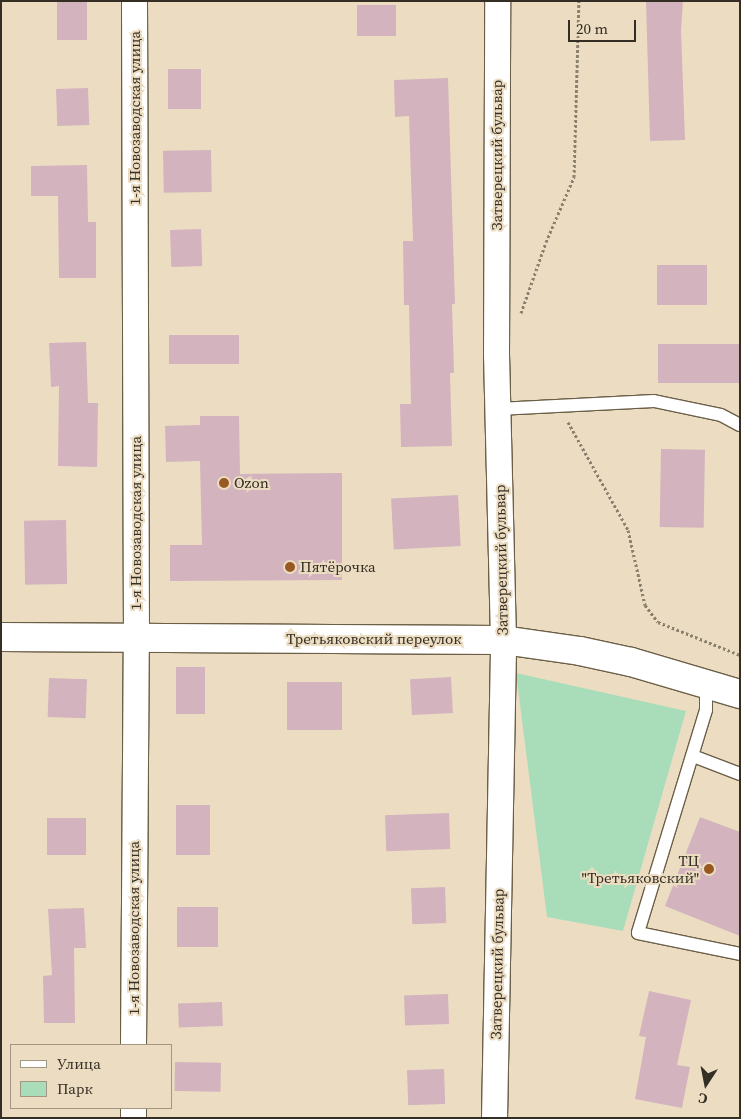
<!DOCTYPE html>
<html>
<head>
<meta charset="utf-8">
<style>
  body { margin:0 }
  #map { position:relative; width:741px; height:1119px; overflow:hidden; background:#ecddc2; font-family:"Source Serif 4",serif }
  div>[style] { position:absolute }
  .green>* { inset:0; background:#a9ddb9 }
  .building>* { inset:0; background:#d3b3be; transform-origin:0 0 }
  .path>* { height:3px; margin-top:-1.5px; transform-origin:0; background:repeating-linear-gradient(90deg,#8a806e 0 2.5px,transparent 0 5px) }
  .roads { filter:drop-shadow(1px 0 #6c5f47) drop-shadow(-1px 0 #6c5f47) drop-shadow(0 1px #6c5f47) drop-shadow(0 -1px #6c5f47) }
  .lane>* { height:12px; margin:-6px; padding:0 6px; transform-origin:6px; border-radius:6px; background:#fff }
  .street>* { height:25px; margin:-12.5px; padding:0 12.5px; transform-origin:12.5px; border-radius:12.5px; background:#fff }
  .primary>* { height:28px; margin:-14px; padding:0 14px; transform-origin:14px; border-radius:14px; background:#fff }
  .dots>* { width:14px; height:14px; translate:-50% -50%; box-sizing:border-box; border:2px solid #ecddc2; border-radius:50% }
  span { translate:-50% -50%; white-space:nowrap; text-align:center; line-height:1.15; -webkit-text-stroke:4px #ecddc2; paint-order:stroke }
  .street-label { font-size:15px; color:#342e24 }
  .poi-label { font-size:15px; color:#342e24 }
  .left { translate:0 -50%; text-align:left }
  .right { translate:-100% -50%; text-align:right }
  .frame { position:absolute; inset:0; border:2px solid #342e24; pointer-events:none }
  .legend { position:absolute; left:10px; top:1044px; width:162px; height:65px; box-sizing:border-box; background:#ecddc2; border:1px solid #a29783; margin:0; padding:6px 9px; list-style:none; font-size:15px; color:#342e24 }
  .legend li { display:flex; align-items:center; gap:10px; height:25px }
  .legend b { width:25px; border:1px solid #a29783 }
  .north { position:absolute; left:681px; top:1059px; width:50px; height:50px; -webkit-text-stroke:4px #ecddc2; paint-order:stroke; rotate:191deg; font-size:14px; font-weight:700; line-height:20px; text-align:center; color:#342e24 }
  .north::after { content:''; display:block; margin:auto; width:18px; height:22px; background:#342e24; clip-path:polygon(50% 0,100% 100%,50% 72%,0 100%) }
  .scale { position:absolute; left:568px; top:20px; width:68px; height:22px; box-sizing:border-box; border:2px solid #342e24; border-top:0; padding-left:6px; font-size:15px; line-height:18px; white-space:nowrap; color:#342e24; -webkit-text-stroke:4px #ecddc2; paint-order:stroke }
</style>
</head>
<body>
<div id="map">
  <div class="green">
    <i style="clip-path:polygon(516px 673px,686px 711px,623px 931px,547px 917px)"></i>
  </div>
  <div class="building">
    <i style="left:57px;top:1px;width:30px;height:39px"></i>
    <i style="clip-path:polygon(646px 1px,683px 1px,681px 30px,685px 140px,650px 141px)"></i>
    <i style="left:396px;top:5px;width:31px;height:39px;rotate:90deg"></i>
    <i style="left:168px;top:69px;width:33px;height:40px"></i>
    <i style="clip-path:polygon(448px 78px,455px 304px,452px 304px,454px 373px,450px 373px,452px 446px,401px 447px,400px 404px,411px 404px,409px 305px,404px 305px,403px 241px,413px 241px,409px 116px,395px 117px,394px 80px)"></i>
    <i style="left:88px;top:88px;width:37px;height:32px;rotate:88deg"></i>
    <i style="left:211px;top:150px;width:42px;height:48px;rotate:89deg"></i>
    <i style="clip-path:polygon(87px 165px,88px 222px,96px 222px,96px 278px,59px 278px,58px 196px,31px 196px,31px 166px)"></i>
    <i style="left:201px;top:229px;width:37px;height:31px;rotate:88deg"></i>
    <i style="left:657px;top:265px;width:50px;height:40px"></i>
    <i style="left:169px;top:335px;width:70px;height:29px"></i>
    <i style="clip-path:polygon(86px 342px,88px 403px,98px 403px,97px 467px,58px 466px,59px 386px,51px 387px,49px 343px)"></i>
    <i style="left:658px;top:344px;width:82px;height:39px"></i>
    <i style="clip-path:polygon(200px 416px,239px 416px,240px 474px,342px 473px,342px 580px,170px 581px,170px 545px,202px 545px,200px 461px,166px 462px,165px 426px,200px 425px)"></i>
    <i style="left:661px;top:449px;width:44px;height:78px;rotate:1deg"></i>
    <i style="left:458px;top:495px;width:51px;height:67px;rotate:87deg"></i>
    <i style="left:66px;top:520px;width:64px;height:42px;rotate:89deg"></i>
    <i style="left:176px;top:667px;width:29px;height:47px"></i>
    <i style="left:451px;top:677px;width:36px;height:41px;rotate:87deg"></i>
    <i style="left:49px;top:678px;width:38px;height:39px;rotate:2deg"></i>
    <i style="left:287px;top:682px;width:55px;height:48px"></i>
    <i style="left:176px;top:805px;width:34px;height:50px"></i>
    <i style="left:449px;top:813px;width:36px;height:64px;rotate:88deg"></i>
    <i style="clip-path:polygon(700px 817px,740px 832px,740px 936px,665px 906px)"></i>
    <i style="left:47px;top:818px;width:39px;height:37px"></i>
    <i style="left:445px;top:887px;width:36px;height:34px;rotate:88deg"></i>
    <i style="left:177px;top:907px;width:41px;height:40px"></i>
    <i style="clip-path:polygon(84px 908px,86px 948px,74px 948px,75px 1023px,44px 1023px,43px 976px,52px 975px,48px 909px)"></i>
    <i style="clip-path:polygon(649px 991px,691px 1000px,677px 1065px,690px 1067px,682px 1108px,635px 1099px,646px 1037px,639px 1036px)"></i>
    <i style="left:448px;top:994px;width:30px;height:44px;rotate:88deg"></i>
    <i style="left:222px;top:1002px;width:24px;height:44px;rotate:88deg"></i>
    <i style="left:175px;top:1062px;width:46px;height:29px;rotate:1deg"></i>
    <i style="left:444px;top:1069px;width:35px;height:37px;rotate:88deg"></i>
  </div>
  <div class="path">
    <i style="left:521px;top:313px;width:75px;rotate:-70.6deg"></i>
    <i style="left:546px;top:242px;width:71px;rotate:-66.7deg"></i>
    <i style="left:574px;top:177px;width:176px;rotate:-88.4deg"></i>
    <i style="left:568px;top:422px;width:124px;rotate:60.9deg"></i>
    <i style="left:628px;top:530px;width:77px;rotate:77.2deg"></i>
    <i style="left:645px;top:605px;width:21px;rotate:53deg"></i>
    <i style="left:658px;top:622px;width:88px;rotate:21.9deg"></i>
  </div>
  <div class="roads">
    <div class="lane">
      <i style="left:498px;top:409px;width:156px;rotate:-2.9deg"></i>
      <i style="left:654px;top:401px;width:68px;rotate:11.8deg"></i>
      <i style="left:721px;top:415px;width:21px;rotate:28deg"></i>
      <i style="left:706px;top:682px;width:28px;rotate:90deg"></i>
      <i style="left:706px;top:710px;width:233px;rotate:107deg"></i>
      <i style="left:638px;top:933px;width:104px;rotate:11.6deg"></i>
      <i style="left:693px;top:756px;width:50px;rotate:21deg"></i>
    </div>
    <div class="street">
      <i style="left:133px;top:1045px;width:407px;rotate:-89.6deg"></i>
      <i style="left:136px;top:638px;width:637px;rotate:-90.18deg"></i>
      <i style="left:133px;top:1118px;width:10px;rotate:-90deg"></i>
      <i style="left:494px;top:1118px;width:478px;rotate:-88.9deg"></i>
      <i style="left:503px;top:640px;width:285px;rotate:-91.4deg"></i>
      <i style="left:496px;top:355px;width:354px;rotate:-89.8deg"></i>
    </div>
    <div class="primary">
      <i style="left:1px;top:637px;width:502px;rotate:0.34deg"></i>
      <i style="left:503px;top:640px;width:78px;rotate:8.1deg"></i>
      <i style="left:580px;top:651px;width:52px;rotate:12.2deg"></i>
      <i style="left:631px;top:662px;width:114px;rotate:16.4deg"></i>
    </div>
  </div>
  <div class="dots">
    <i style="left:224px;top:483px;background:#985821"></i>
    <i style="left:290px;top:567px;background:#985821"></i>
    <i style="left:709px;top:869px;background:#985821"></i>
  </div>
  <div class="street-label">
    <span style="left:135px;top:118px;rotate:-90deg">1-я Новозаводская улица</span>
    <span style="left:497px;top:155px;rotate:-90deg">Затверецкий бульвар</span>
    <span style="left:136px;top:523px;rotate:-90deg">1-я Новозаводская улица</span>
    <span style="left:501px;top:560px;rotate:-91deg">Затверецкий бульвар</span>
    <span style="left:374px;top:639px">Третьяковский переулок</span>
    <span style="left:134px;top:928px;rotate:-90deg">1-я Новозаводская улица</span>
    <span style="left:497px;top:964px;rotate:-89deg">Затверецкий бульвар</span>
  </div>
  <div class="poi-label">
    <span class="left" style="left:234px;top:483px">Ozon</span>
    <span class="left" style="left:300px;top:567px">Пятёрочка</span>
    <span class="right" style="left:699px;top:869px">ТЦ<br>"Третьяковский"</span>
  </div>
  <div class="frame"></div>
  <ul class="legend">
  <li><b style="height:6px;background:#fff"></b>Улица</li>
  <li><b style="height:14px;background:#a9ddb9"></b>Парк</li>
  </ul>
  <div class="north">С</div>
  <div class="scale">20 m</div>
</div>
</body>
</html>
